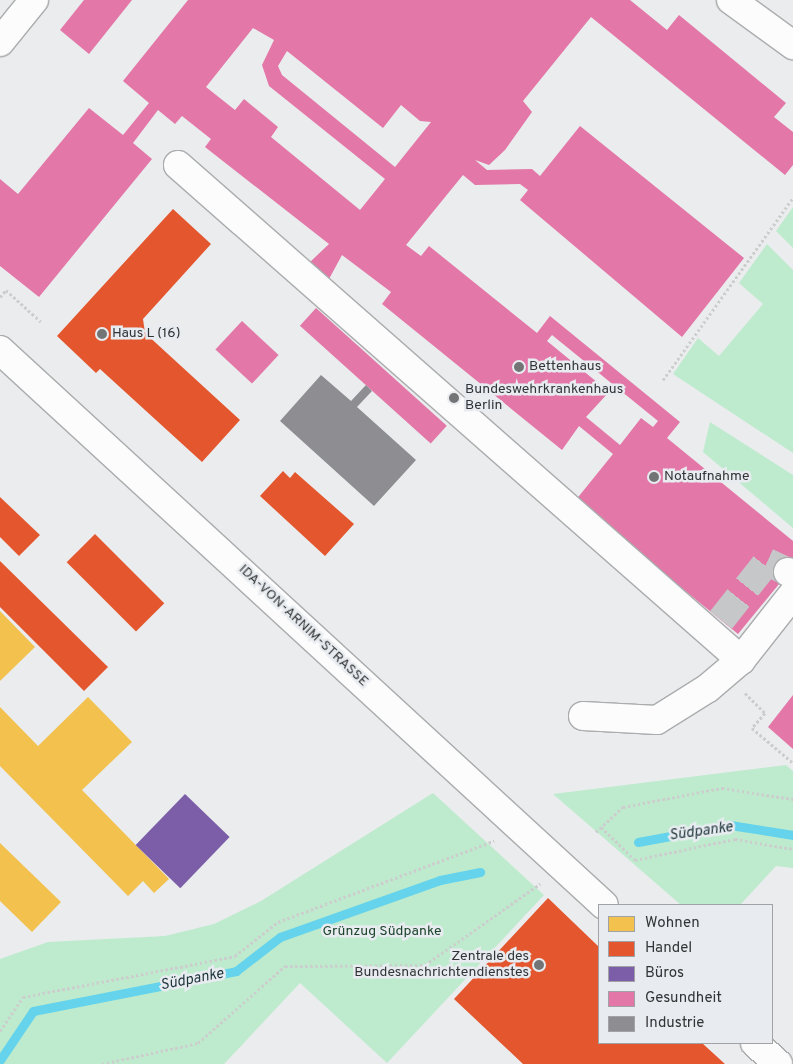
<!DOCTYPE html>
<html>
<head>
<meta charset="utf-8">
<style>
  body { margin:0 }
  #map { position:relative; width:793px; height:1064px; overflow:hidden; background:#eaecee; font-family:Overpass,sans-serif }
  div>[style] { position:absolute }
  .green>* { inset:0; background:#beebce }
  .homes>* { inset:0; background:#f2c14e }
  .shops>* { inset:0; background:#e4572e; transform-origin:0 0 }
  .offices>* { inset:0; background:#7b5ea7; transform-origin:0 0 }
  .health>* { inset:0; background:#e377a8; transform-origin:0 0 }
  .industry>* { inset:0; background:#8d8d92 }
  .stream>* { height:9px; margin:-4.5px; padding:0 4.5px; transform-origin:4.5px; border-radius:4.5px; background:#64d3eb }
  .minor-tunnel>* { height:28px; margin-top:-14px; transform-origin:0; background:repeating-linear-gradient(90deg,#c5c7c9 0 28px,transparent 0 42px) }
  .path>* { height:3px; margin-top:-1.5px; transform-origin:0; background:repeating-linear-gradient(90deg,#cccdcd 0 2.5px,transparent 0 5px) }
  .roads { filter:drop-shadow(1px 0 #aaacad) drop-shadow(-1px 0 #aaacad) drop-shadow(0 1px #aaacad) drop-shadow(0 -1px #aaacad) }
  .minor>* { height:28px; margin:-14px; padding:0 14px; transform-origin:14px; border-radius:14px; background:#fcfcfc }
  .dots>* { width:14px; height:14px; translate:-50% -50%; box-sizing:border-box; border:2px solid #e8ecf0; border-radius:50% }
  span { translate:-50% -50%; white-space:nowrap; text-align:center; line-height:1.15; -webkit-text-stroke:5px #e8ecf0; paint-order:stroke }
  .poi-label { font-size:14px; color:#333435 }
  .left { translate:0 -50%; text-align:left }
  .right { translate:-100% -50%; text-align:right }
  .street-label { font-size:14px; color:#333435 }
  .park-label { font-size:14px; color:#1c452b }
  .water-label { font-size:15px; color:#1d353b; font-style:italic }
  .legend { position:absolute; left:598px; top:904px; width:175px; height:140px; box-sizing:border-box; background:#e8ecf0; border:1px solid #a0a2a5; margin:0; padding:6px 9px; list-style:none; font-size:15px; color:#333435 }
  .legend li { display:flex; align-items:center; gap:10px; height:25px }
  .legend b { width:25px; border:1px solid #a0a2a5 }
</style>
</head>
<body>
<div id="map">
  <div class="green">
    <i style="clip-path:polygon(793px 207px,793px 248px,776px 231px)"></i>
    <i style="clip-path:polygon(767px 244px,793px 270px,793px 453px,673px 374px,698px 338px,719px 356px,763px 304px,739px 283px)"></i>
    <i style="clip-path:polygon(710px 422px,793px 475px,793px 528px,703px 452px)"></i>
    <i style="clip-path:polygon(786px 765px,793px 771px,793px 868px,776px 866px,740px 905px,681px 905px,553px 794px)"></i>
    <i style="clip-path:polygon(433px 793px,544px 895px,387px 1063px,300px 983px,224px 1064px,0 1064px,0 959px,48px 942px,165px 936px,214px 924px,261px 901px)"></i>
  </div>
  <div class="homes">
    <i style="clip-path:polygon(0 611px,35px 647px,0 681px)"></i>
    <i style="clip-path:polygon(88px 697px,132px 742px,82px 790px,169px 879px,154px 893px,143px 881px,128px 896px,0 766px,0 707px,38px 746px)"></i>
    <i style="clip-path:polygon(0 843px,61px 902px,32px 932px,0 901px)"></i>
  </div>
  <div class="shops">
    <i style="clip-path:polygon(173px 209px,211px 244px,143px 319px,145px 333px,240px 420px,202px 462px,100px 369px,96px 373px,57px 336px)"></i>
    <i style="clip-path:polygon(283px 471px,290px 478px,295px 472px,354px 524px,325px 556px,260px 496px)"></i>
    <i style="clip-path:polygon(0 497px,40px 535px,19px 556px,0 537px)"></i>
    <i style="left:95px;top:534px;width:98px;height:40px;rotate:45deg"></i>
    <i style="clip-path:polygon(0 561px,108px 667px,84px 691px,0 607px)"></i>
    <i style="clip-path:polygon(548px 898px,599px 947px,599px 1043px,702px 1043px,725px 1064px,523px 1064px,454px 999px)"></i>
  </div>
  <div class="offices">
    <i style="left:185px;top:794px;width:62px;height:71px;rotate:44deg"></i>
  </div>
  <div class="health">
    <i style="clip-path:polygon(84px 0,132px 0,89px 54px,60px 30px)"></i>
    <i style="clip-path:polygon(evenodd,188px 0,630px 0,667px 30px,679px 15px,786px 103px,774px 117px,793px 132px,793px 165px,785px 175px,591px 17px,523px 101px,532px 112px,505px 150px,489px 165px,475px 160px,487px 170px,532px 169px,540px 176px,580px 126px,744px 258px,682px 337px,520px 200px,528px 190px,520px 184px,475px 185px,463px 175px,406px 245px,421px 256px,429px 246px,537px 333px,550px 316px,680px 422px,667px 438px,793px 541px,793px 567px,738px 634px,575px 501px,613px 454px,579px 426px,562px 450px,382px 304px,391px 292px,342px 255px,329px 279px,309px 263px,329px 244px,205px 147px,211px 139px,182px 116px,175px 124px,158px 110px,133px 143px,152px 159px,39px 297px,0 266px,0 179px,18px 194px,89px 108px,123px 135px,149px 103px,123px 81px,188px 0,253px 28px,274px 40px,262px 65px,269px 86px,385px 179px,360px 210px,271px 137px,278px 127px,244px 99px,235px 110px,206px 87px,253px 28px,188px 0,287px 51px,383px 128px,401px 105px,420px 121px,431px 122px,395px 167px,282px 75px,278px 66px,287px 51px,188px 0,552px 335px,658px 421px,653px 427px,641px 418px,620px 445px,586px 417px,609px 392px,547px 341px,552px 335px)"></i>
    <i style="left:316px;top:308px;width:176px;height:24px;rotate:42deg"></i>
    <i style="left:242px;top:321px;width:50px;height:39px;rotate:43deg"></i>
    <i style="clip-path:polygon(793px 695px,793px 749px,768px 727px)"></i>
  </div>
  <div class="industry">
    <i style="clip-path:polygon(321px 375px,351px 401px,366px 385px,372px 391px,357px 407px,416px 460px,374px 506px,280px 421px)"></i>
  </div>
  <div class="stream">
    <i style="left:638px;top:842px;width:94px;rotate:-10.5deg"></i>
    <i style="left:730px;top:825px;width:64px;rotate:9deg"></i>
    <i style="left:0;top:1060px;width:59px;rotate:-56deg"></i>
    <i style="left:33px;top:1011px;width:207px;rotate:-11.1deg"></i>
    <i style="left:236px;top:971px;width:56px;rotate:-37.7deg"></i>
    <i style="left:280px;top:937px;width:170px;rotate:-19.6deg"></i>
    <i style="left:440px;top:880px;width:41px;rotate:-11.3deg"></i>
  </div>
  <div class="minor-tunnel">
    <i style="left:721px;top:620px;width:74px;rotate:-51.6deg"></i>
    <i style="left:767px;top:562px;width:23px;rotate:25deg"></i>
  </div>
  <div class="path">
    <i style="left:0;top:297px;width:9px;rotate:-49deg"></i>
    <i style="left:6px;top:290px;width:47px;rotate:42.4deg"></i>
    <i style="left:663px;top:380px;width:224px;rotate:-54.5deg"></i>
    <i style="left:745px;top:693px;width:28px;rotate:45deg"></i>
    <i style="left:765px;top:713px;width:20px;rotate:131deg"></i>
    <i style="left:752px;top:728px;width:54px;rotate:40.5deg"></i>
    <i style="left:601px;top:827px;width:47px;rotate:44.1deg"></i>
    <i style="left:635px;top:860px;width:102px;rotate:-11.9deg"></i>
    <i style="left:735px;top:839px;width:59px;rotate:9.8deg"></i>
    <i style="left:596px;top:832px;width:37px;rotate:-43deg"></i>
    <i style="left:623px;top:807px;width:101px;rotate:-10.9deg"></i>
    <i style="left:722px;top:788px;width:72px;rotate:8.8deg"></i>
    <i style="left:0;top:1031px;width:41px;rotate:-55.9deg"></i>
    <i style="left:23px;top:997px;width:216px;rotate:-10.9deg"></i>
    <i style="left:235px;top:956px;width:55px;rotate:-38.3deg"></i>
    <i style="left:278px;top:922px;width:231px;rotate:-20.6deg"></i>
    <i style="left:102px;top:1064px;width:98px;rotate:-12.3deg"></i>
    <i style="left:198px;top:1043px;width:116px;rotate:-41.5deg"></i>
    <i style="left:285px;top:966px;width:140px;rotate:-0.4deg"></i>
    <i style="left:425px;top:965px;width:141px;rotate:-35.2deg"></i>
  </div>
  <div class="roads">
    <div class="minor">
      <i style="left:731px;top:0;width:77px;rotate:36deg"></i>
      <i style="left:0;top:42px;width:54px;rotate:-51deg"></i>
      <i style="left:178px;top:165px;width:750px;rotate:41.32deg"></i>
      <i style="left:741px;top:660px;width:84px;rotate:-51.8deg"></i>
      <i style="left:0;top:350px;width:820px;rotate:42.58deg"></i>
      <i style="left:788px;top:572px;width:5px;rotate:22deg"></i>
      <i style="left:583px;top:716px;width:74px;rotate:3.1deg"></i>
      <i style="left:657px;top:720px;width:60px;rotate:-32.1deg"></i>
      <i style="left:708px;top:688px;width:43px;rotate:-40.3deg"></i>
      <i style="left:755px;top:1043px;width:31px;rotate:42deg"></i>
    </div>
  </div>
  <div class="dots">
    <i style="left:102px;top:334px;background:#737476"></i>
    <i style="left:519px;top:367px;background:#737476"></i>
    <i style="left:454px;top:398px;background:#737476"></i>
    <i style="left:654px;top:477px;background:#737476"></i>
    <i style="left:539px;top:965px;background:#737476"></i>
  </div>
  <div class="poi-label">
    <span class="left" style="left:112px;top:334px">Haus L (16)</span>
    <span class="left" style="left:529px;top:367px">Bettenhaus</span>
    <span class="left" style="left:465px;top:398px">Bundeswehrkrankenhaus<br>Berlin</span>
    <span class="left" style="left:664px;top:477px">Notaufnahme</span>
    <span class="right" style="left:529px;top:965px">Zentrale des<br>Bundesnachrichtendienstes</span>
  </div>
  <div class="street-label">
    <span style="left:303px;top:626px;rotate:43deg">IDA-VON-ARNIM-STRASSE</span>
  </div>
  <div class="park-label">
    <span style="left:382px;top:932px">Grünzug Südpanke</span>
  </div>
  <div class="water-label">
    <span style="left:701px;top:832px;rotate:-8deg">Südpanke</span>
    <span style="left:192px;top:980px;rotate:-11deg">Südpanke</span>
  </div>
  <ul class="legend">
  <li><b style="height:14px;background:#f2c14e"></b>Wohnen</li>
  <li><b style="height:14px;background:#e4572e"></b>Handel</li>
  <li><b style="height:14px;background:#7b5ea7"></b>Büros</li>
  <li><b style="height:14px;background:#e377a8"></b>Gesundheit</li>
  <li><b style="height:14px;background:#8d8d92"></b>Industrie</li>
  </ul>
</div>
</body>
</html>
